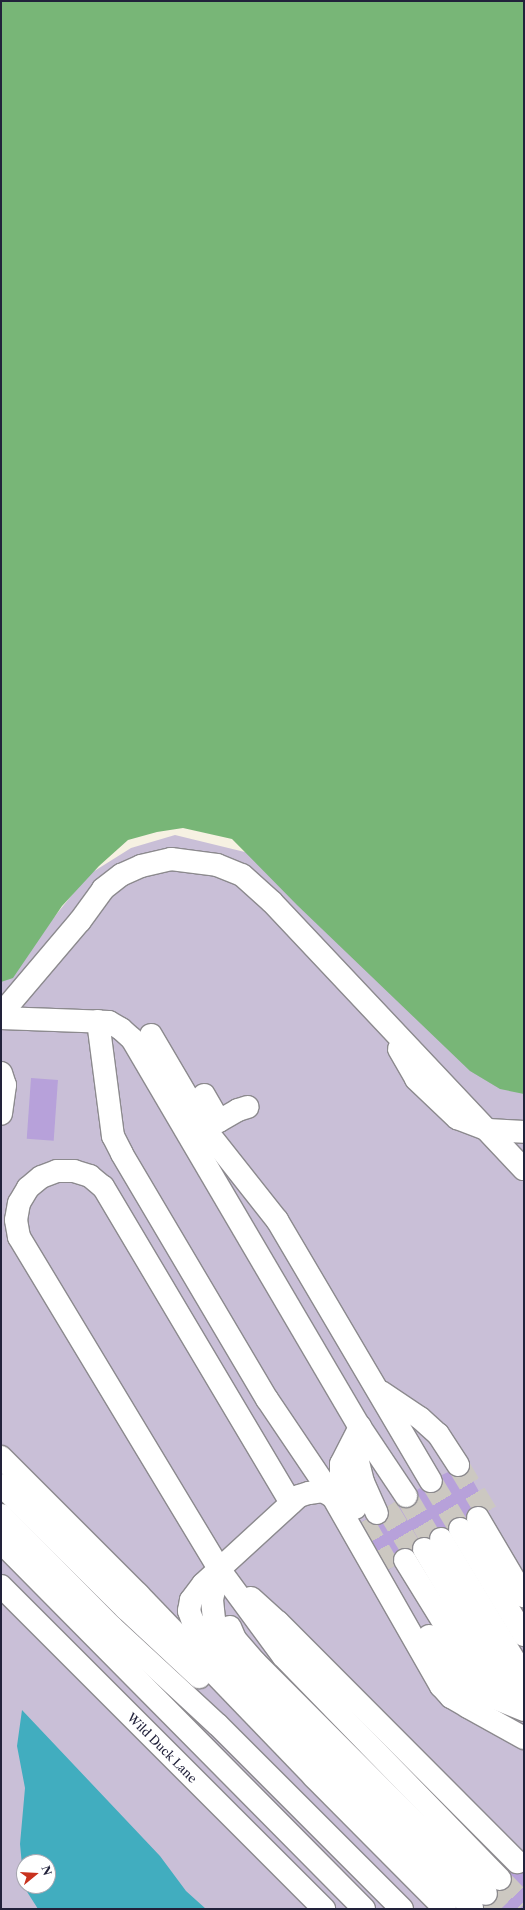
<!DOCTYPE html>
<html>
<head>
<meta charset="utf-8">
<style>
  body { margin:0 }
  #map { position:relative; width:525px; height:1910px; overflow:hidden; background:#f6f1e2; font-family:"Libre Caslon Text",serif }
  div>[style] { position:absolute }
  .industrial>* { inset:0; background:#c9bfd7 }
  .forest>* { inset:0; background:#78b677 }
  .water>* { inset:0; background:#41adbf }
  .building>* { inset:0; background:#b7a1da; transform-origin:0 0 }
  .minor-tunnel>* { height:22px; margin-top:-11px; transform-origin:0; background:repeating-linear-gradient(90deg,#ccc8c1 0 22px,transparent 0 33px) }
  .roads { filter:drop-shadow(1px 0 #8c8a8e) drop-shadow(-1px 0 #8c8a8e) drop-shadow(0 1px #8c8a8e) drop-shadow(0 -1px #8c8a8e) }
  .minor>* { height:22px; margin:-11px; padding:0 11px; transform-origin:11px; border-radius:11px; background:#fff }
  span { translate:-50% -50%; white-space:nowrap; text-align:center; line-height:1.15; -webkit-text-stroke:3px #fff; paint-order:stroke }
  .street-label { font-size:12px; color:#22223b }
  .frame { position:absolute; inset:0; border:2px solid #22223b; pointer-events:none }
  .north { position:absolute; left:16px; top:1854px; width:40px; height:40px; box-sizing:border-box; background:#fff; border:1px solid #a7a7b1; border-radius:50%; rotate:72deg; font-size:11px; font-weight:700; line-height:16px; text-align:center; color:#22223b }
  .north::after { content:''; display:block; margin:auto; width:14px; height:18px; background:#c8321e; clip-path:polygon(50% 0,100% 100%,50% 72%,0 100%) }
</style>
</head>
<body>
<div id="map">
  <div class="industrial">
    <i style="clip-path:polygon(evenodd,175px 835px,253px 854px,524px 1086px,524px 1909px,1px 1909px,1px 978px,14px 967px,88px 875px,131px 848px,175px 835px,24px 1862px,48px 1862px,48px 1886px,24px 1886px,24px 1862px)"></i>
  </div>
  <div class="forest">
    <i style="clip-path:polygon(1px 1px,524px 1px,524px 1094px,500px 1089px,470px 1071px,297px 905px,232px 839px,183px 828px,157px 832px,128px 840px,99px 866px,62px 906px,13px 978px,1px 982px)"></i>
  </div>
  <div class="water">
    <i style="clip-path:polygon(evenodd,22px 1710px,160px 1856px,186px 1891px,206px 1909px,38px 1909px,24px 1887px,20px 1844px,25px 1788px,17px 1746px,22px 1710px,24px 1862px,48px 1862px,48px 1886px,24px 1886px,24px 1862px)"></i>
  </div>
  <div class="building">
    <i style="left:31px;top:1078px;width:27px;height:61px;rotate:4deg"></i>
    <i style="clip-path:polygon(448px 1472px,452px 1476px,458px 1477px,468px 1472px,490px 1511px,478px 1506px,472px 1507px,467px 1512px,466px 1518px,459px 1517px,454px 1518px,449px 1523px,448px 1529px,441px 1527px,435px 1528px,430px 1533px,429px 1538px,423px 1537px,417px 1539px,413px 1543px,412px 1550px,405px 1548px,398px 1550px,394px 1554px,393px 1560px,394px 1566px,389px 1570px,361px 1522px,366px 1519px,370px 1523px,375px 1525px,382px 1524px,387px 1520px,389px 1515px,388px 1506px,395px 1502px,401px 1507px,407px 1508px,413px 1507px,417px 1501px,418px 1496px,417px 1490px,420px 1488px,425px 1492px,431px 1493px,437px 1492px,442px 1487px,443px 1481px,442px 1475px)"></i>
    <i style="clip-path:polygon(510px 1872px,514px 1874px,524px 1872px,524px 1909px,484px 1909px,484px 1906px,490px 1906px,495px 1903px,498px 1897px,498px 1891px,503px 1891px,509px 1888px,512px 1882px)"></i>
  </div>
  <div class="minor-tunnel">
    <i style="left:458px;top:1465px;width:56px;rotate:58.9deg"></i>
    <i style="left:431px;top:1481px;width:56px;rotate:58.9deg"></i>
    <i style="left:406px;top:1496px;width:56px;rotate:59.7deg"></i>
    <i style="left:386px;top:1507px;width:56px;rotate:58.9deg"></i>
    <i style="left:363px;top:1521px;width:55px;rotate:60.6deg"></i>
    <i style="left:500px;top:1879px;width:35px;rotate:46deg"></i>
    <i style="left:486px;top:1894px;width:21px;rotate:47deg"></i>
  </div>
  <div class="roads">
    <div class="minor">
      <i style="left:1px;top:1014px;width:122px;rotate:-49.7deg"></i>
      <i style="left:80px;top:921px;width:39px;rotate:-54deg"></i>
      <i style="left:103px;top:889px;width:23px;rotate:-38deg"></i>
      <i style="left:121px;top:875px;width:22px;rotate:-24deg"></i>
      <i style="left:141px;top:866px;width:31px;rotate:-13deg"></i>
      <i style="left:171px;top:859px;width:46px;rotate:7.4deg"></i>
      <i style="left:217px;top:865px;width:27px;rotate:22deg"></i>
      <i style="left:242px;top:875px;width:40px;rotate:42deg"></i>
      <i style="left:272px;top:902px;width:367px;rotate:46.7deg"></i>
      <i style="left:1px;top:1018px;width:108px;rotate:2.1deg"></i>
      <i style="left:109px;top:1022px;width:14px;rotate:30deg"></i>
      <i style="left:121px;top:1029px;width:15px;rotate:42deg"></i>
      <i style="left:132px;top:1039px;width:450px;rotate:59.6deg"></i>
      <i style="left:360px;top:1427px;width:83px;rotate:56.3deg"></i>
      <i style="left:98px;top:1021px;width:116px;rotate:82.6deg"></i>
      <i style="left:113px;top:1136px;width:20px;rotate:63deg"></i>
      <i style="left:122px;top:1154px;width:285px;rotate:59.4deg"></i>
      <i style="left:267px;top:1399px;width:118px;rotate:56deg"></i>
      <i style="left:151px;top:1035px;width:115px;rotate:59.6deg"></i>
      <i style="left:209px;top:1134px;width:110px;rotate:51.7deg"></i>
      <i style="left:277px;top:1220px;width:303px;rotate:59.5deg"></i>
      <i style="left:399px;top:1049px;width:34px;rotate:60deg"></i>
      <i style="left:416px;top:1079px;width:57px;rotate:43.6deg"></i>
      <i style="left:457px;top:1118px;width:33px;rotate:21deg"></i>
      <i style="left:488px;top:1130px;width:36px;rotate:3deg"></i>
      <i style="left:1px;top:1073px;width:13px;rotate:72deg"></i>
      <i style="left:5px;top:1085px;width:29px;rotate:98deg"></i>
      <i style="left:204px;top:1095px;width:30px;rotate:60deg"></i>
      <i style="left:219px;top:1121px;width:22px;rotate:-30deg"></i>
      <i style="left:238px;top:1110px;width:10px;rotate:-17deg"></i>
      <i style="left:381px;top:1392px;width:47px;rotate:33.7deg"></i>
      <i style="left:420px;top:1418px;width:24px;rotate:42deg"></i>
      <i style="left:438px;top:1434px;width:37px;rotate:57deg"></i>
      <i style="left:360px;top:1434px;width:28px;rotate:94deg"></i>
      <i style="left:358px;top:1462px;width:21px;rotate:76deg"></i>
      <i style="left:363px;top:1482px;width:34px;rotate:66deg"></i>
      <i style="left:1px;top:1457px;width:194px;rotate:45deg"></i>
      <i style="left:138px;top:1594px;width:254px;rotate:46.1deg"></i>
      <i style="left:314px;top:1777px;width:186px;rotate:45.2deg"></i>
      <i style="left:1px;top:1485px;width:176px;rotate:44.8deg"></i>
      <i style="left:126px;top:1609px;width:100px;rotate:43deg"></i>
      <i style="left:291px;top:1503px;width:368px;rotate:-120.7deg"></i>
      <i style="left:103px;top:1187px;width:17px;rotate:-140deg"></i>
      <i style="left:90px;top:1176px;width:17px;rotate:-163deg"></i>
      <i style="left:74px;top:1171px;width:17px;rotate:180deg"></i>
      <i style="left:57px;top:1171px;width:17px;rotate:159deg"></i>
      <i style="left:41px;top:1177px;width:17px;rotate:140deg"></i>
      <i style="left:28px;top:1188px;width:17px;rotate:121deg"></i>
      <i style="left:19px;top:1203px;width:17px;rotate:100deg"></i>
      <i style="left:16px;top:1220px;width:17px;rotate:80deg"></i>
      <i style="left:19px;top:1237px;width:388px;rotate:58.9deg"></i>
      <i style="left:219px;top:1569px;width:108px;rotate:53.7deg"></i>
      <i style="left:283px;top:1656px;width:311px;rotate:45.8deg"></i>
      <i style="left:355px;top:1508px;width:30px;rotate:-117deg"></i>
      <i style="left:341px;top:1481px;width:17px;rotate:-90deg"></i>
      <i style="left:341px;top:1464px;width:42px;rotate:-62.8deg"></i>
      <i style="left:1px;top:1515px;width:158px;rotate:45.3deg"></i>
      <i style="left:112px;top:1627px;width:144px;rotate:42.8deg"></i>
      <i style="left:218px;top:1725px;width:260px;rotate:45deg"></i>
      <i style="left:478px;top:1518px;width:91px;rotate:59.5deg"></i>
      <i style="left:460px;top:1529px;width:124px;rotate:58.9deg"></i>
      <i style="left:441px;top:1539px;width:160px;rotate:58.8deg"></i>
      <i style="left:1px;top:1542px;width:516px;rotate:45.31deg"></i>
      <i style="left:424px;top:1549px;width:160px;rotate:59.1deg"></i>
      <i style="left:506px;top:1686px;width:18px;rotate:13deg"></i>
      <i style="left:405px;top:1560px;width:160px;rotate:58.3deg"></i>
      <i style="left:219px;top:1569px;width:32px;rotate:103deg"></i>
      <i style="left:212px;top:1600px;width:20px;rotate:84deg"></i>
      <i style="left:214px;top:1620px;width:20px;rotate:70deg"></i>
      <i style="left:221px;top:1639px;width:15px;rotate:48deg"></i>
      <i style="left:1px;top:1586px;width:457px;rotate:45deg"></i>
      <i style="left:251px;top:1598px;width:36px;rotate:42deg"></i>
      <i style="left:278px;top:1622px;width:339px;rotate:45.1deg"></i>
      <i style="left:230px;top:1627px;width:13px;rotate:67deg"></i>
      <i style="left:235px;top:1639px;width:30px;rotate:49deg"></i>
      <i style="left:255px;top:1662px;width:327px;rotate:45.1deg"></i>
      <i style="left:429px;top:1636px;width:55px;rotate:58.3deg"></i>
      <i style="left:458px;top:1683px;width:71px;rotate:22.2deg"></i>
      <i style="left:472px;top:1908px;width:373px;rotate:-134.6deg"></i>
      <i style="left:210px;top:1642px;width:26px;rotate:-130deg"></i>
      <i style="left:193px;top:1622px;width:12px;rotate:-110deg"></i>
      <i style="left:189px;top:1611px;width:11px;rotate:-80deg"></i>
      <i style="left:191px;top:1600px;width:20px;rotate:-53deg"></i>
      <i style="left:203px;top:1584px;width:130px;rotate:-42.5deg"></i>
      <i style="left:299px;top:1496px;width:10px;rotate:-17deg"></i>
      <i style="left:309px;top:1493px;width:14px;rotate:-8deg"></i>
      <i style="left:323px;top:1491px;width:12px;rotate:31deg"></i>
      <i style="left:333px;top:1497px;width:218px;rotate:60.3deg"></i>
      <i style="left:441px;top:1686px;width:15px;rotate:48deg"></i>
      <i style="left:451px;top:1697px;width:20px;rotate:30deg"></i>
      <i style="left:468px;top:1707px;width:64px;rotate:29deg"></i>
    </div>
  </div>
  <div class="street-label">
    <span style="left:162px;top:1748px;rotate:45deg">Wild Duck Lane</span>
  </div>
  <div class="frame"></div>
  <div class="north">N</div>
</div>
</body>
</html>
